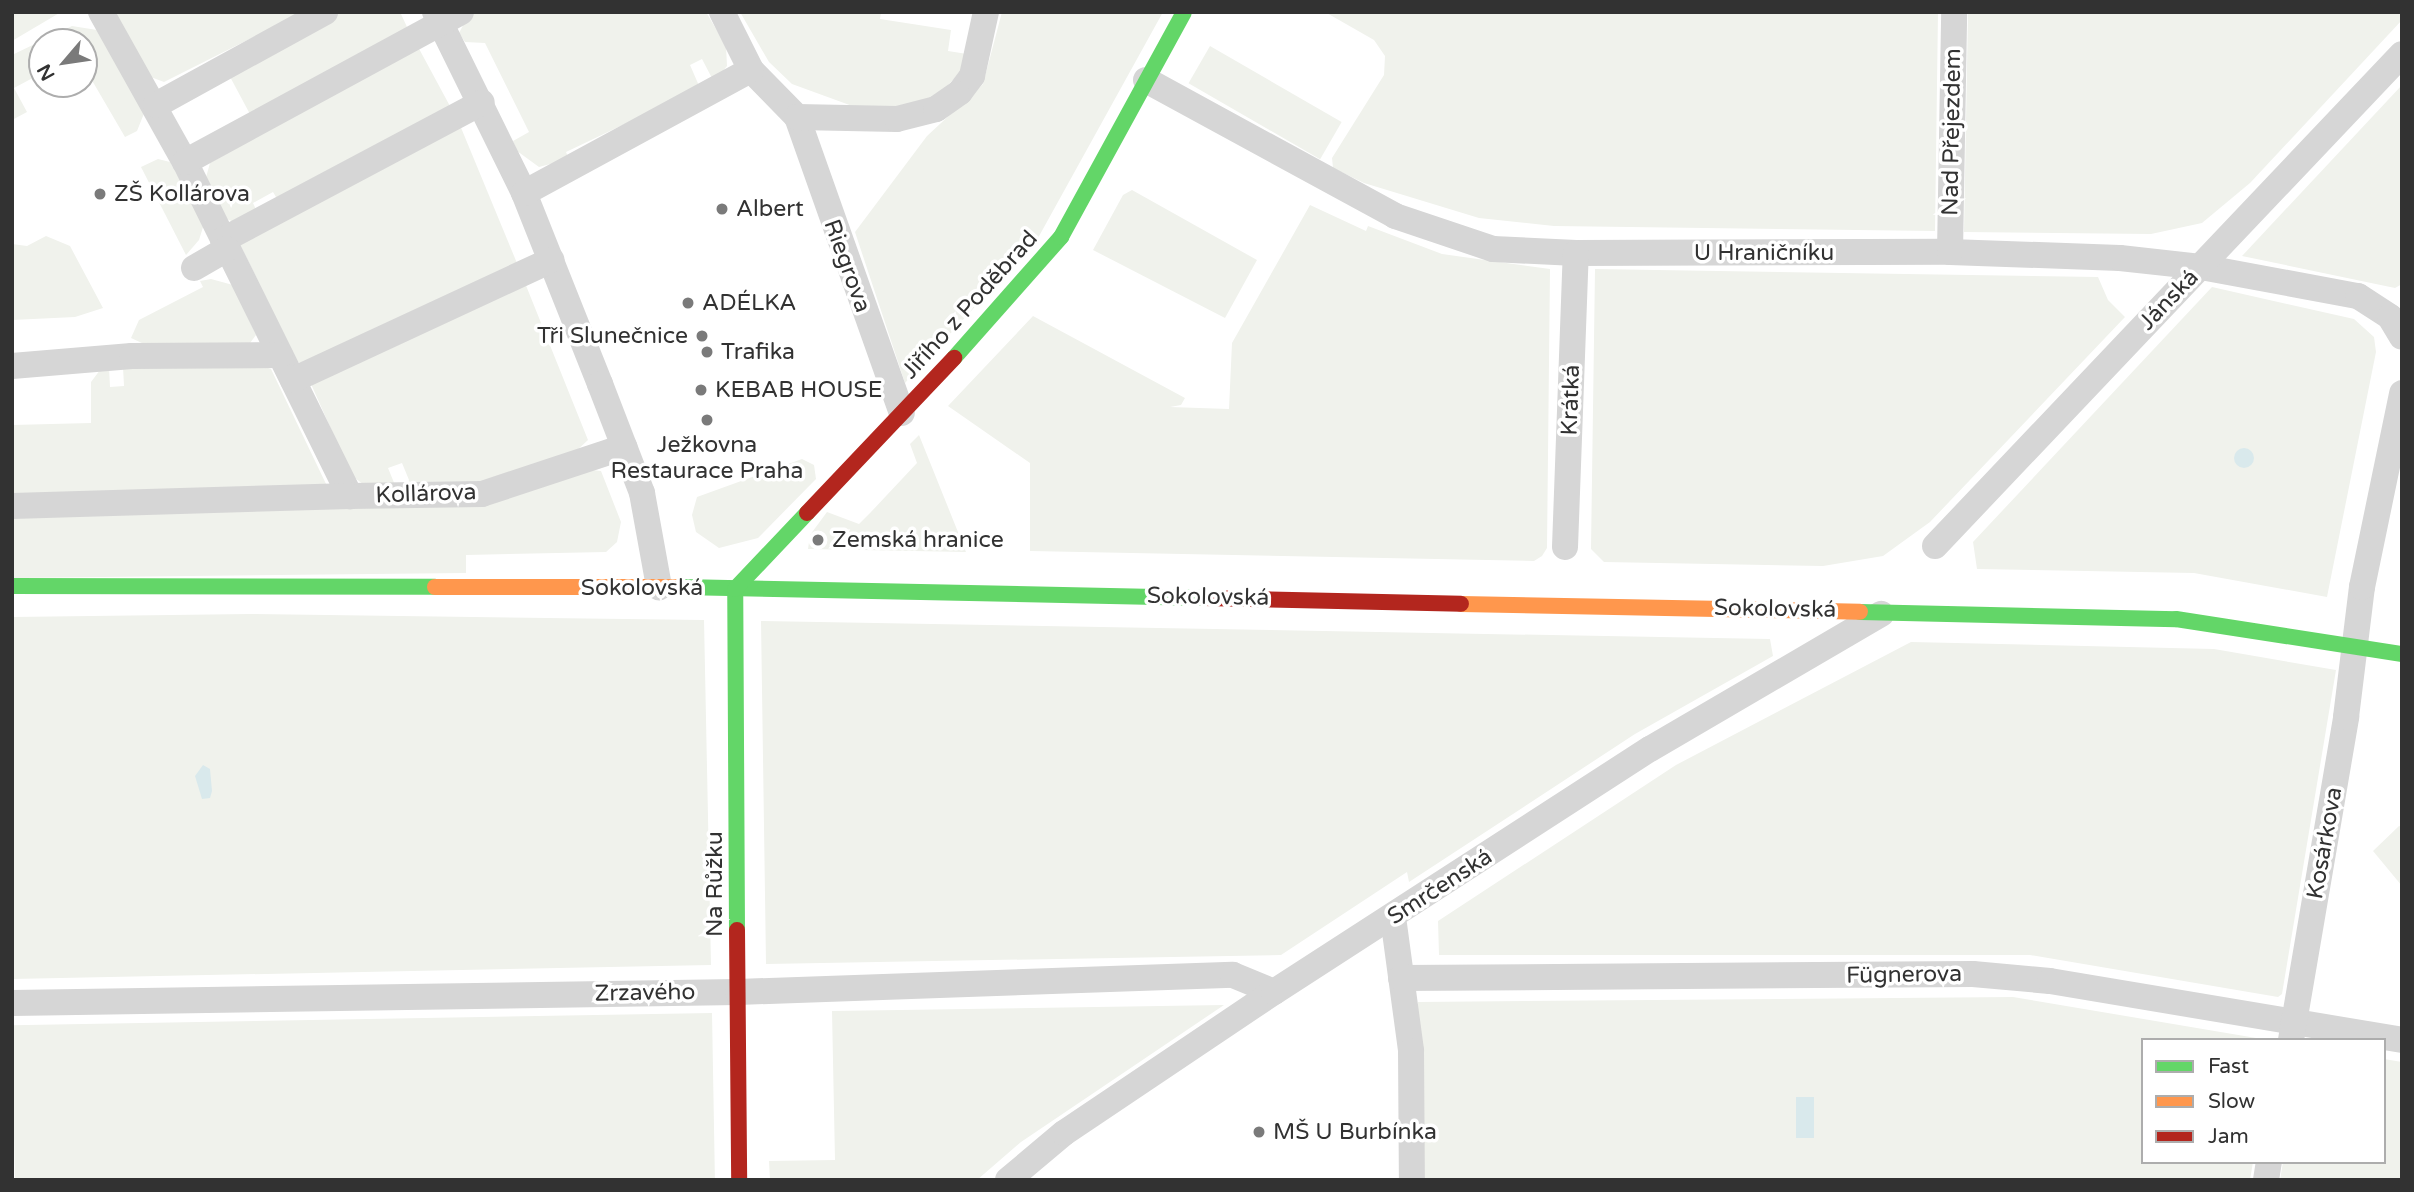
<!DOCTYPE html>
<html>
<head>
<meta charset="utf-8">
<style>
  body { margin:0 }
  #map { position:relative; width:2414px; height:1192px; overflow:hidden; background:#fff; font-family:"Varela Round",sans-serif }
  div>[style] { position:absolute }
  .green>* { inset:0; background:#f0f2ec; transform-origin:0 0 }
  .water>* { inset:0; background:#d9e9ec; transform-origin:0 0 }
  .round { border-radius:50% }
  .street>* { height:26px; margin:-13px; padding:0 13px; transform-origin:13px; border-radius:13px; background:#d6d6d6 }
  .fast>* { height:16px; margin:-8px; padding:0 8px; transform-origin:8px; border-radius:8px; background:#63d668 }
  .slow>* { height:16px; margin:-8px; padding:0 8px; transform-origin:8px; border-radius:8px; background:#ff974d }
  .jam>* { height:16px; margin:-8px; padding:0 8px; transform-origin:8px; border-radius:8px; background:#b3261e }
  .dots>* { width:19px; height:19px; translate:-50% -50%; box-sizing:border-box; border:4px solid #fff; border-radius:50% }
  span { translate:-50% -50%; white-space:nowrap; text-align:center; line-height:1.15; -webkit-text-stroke:7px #fff; paint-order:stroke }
  .street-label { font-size:23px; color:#323232 }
  .poi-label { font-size:23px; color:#323232 }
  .left { translate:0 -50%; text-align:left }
  .right { translate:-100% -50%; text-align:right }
  .frame { position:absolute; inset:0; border:14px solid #323232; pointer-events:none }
  .legend { position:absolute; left:2141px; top:1038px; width:245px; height:126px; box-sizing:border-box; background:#fff; border:2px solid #adadad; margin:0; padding:9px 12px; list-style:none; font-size:21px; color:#323232 }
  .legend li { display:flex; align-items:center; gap:14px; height:35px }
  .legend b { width:35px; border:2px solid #adadad }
  .north { position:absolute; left:28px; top:28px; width:70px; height:70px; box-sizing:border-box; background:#fff; border:2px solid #adadad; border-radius:50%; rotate:241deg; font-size:19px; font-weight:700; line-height:28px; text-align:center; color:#323232 }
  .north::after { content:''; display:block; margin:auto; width:24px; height:32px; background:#7a7a7a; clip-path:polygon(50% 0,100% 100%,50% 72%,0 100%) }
</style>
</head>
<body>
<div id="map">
  <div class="green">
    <i style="clip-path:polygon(12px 12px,61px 12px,12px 41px)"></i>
    <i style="clip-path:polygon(106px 12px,303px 12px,164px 82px,148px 76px)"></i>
    <i style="clip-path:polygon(341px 12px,400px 12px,408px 29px,251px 116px,228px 73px)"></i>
    <i style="clip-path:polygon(470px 12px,706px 12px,726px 46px,727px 66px,714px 82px,702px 59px,690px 65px,700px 88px,566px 152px,569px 159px,539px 167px,517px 151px,513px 141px,529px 132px,485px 43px,465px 42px,459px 33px)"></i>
    <i style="clip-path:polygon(740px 12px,881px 12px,880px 19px,951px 30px,948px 51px,967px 54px,962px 70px,939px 95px,909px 108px,855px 107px,792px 84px,769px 62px)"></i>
    <i style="clip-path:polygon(1002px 12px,1163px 12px,1038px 238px,905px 383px,855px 232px,927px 136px,983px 84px)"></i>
    <i style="clip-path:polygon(1325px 12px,1938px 12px,1935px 231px,1554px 226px,1479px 218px,1364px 183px,1333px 168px,1332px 158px,1384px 75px,1385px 56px,1374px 40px)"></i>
    <i style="clip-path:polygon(1968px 12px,2402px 12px,2402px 20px,2250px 183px,2202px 223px,2151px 234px,1964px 232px)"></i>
    <i style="clip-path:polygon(72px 26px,97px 30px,145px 111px,137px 131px,125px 137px,90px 77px,84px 42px,42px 42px,42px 73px,14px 88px,27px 112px,12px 120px,12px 55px)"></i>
    <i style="clip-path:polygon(417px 45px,451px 108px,279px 202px,273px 192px,253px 203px,258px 214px,234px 222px,224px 218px,205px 181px,210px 163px)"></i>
    <i style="left:1210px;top:46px;width:152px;height:43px;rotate:30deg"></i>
    <i style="clip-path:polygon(2402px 85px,2402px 284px,2395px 288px,2242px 256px)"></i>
    <i style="clip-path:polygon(457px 118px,519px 268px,304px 364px,297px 362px,240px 244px)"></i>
    <i style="clip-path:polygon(158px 159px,170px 162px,204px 224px,199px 240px,186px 255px,141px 167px)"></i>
    <i style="clip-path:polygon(1132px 190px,1257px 260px,1225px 318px,1093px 250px,1123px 195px)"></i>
    <i style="clip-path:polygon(1310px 205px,1366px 231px,1368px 226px,1442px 254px,1550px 269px,1547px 548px,1542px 556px,1534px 561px,1030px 551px,1030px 463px,948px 406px,1033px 316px,1185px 398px,1181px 405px,1170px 407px,1229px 409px,1232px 343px)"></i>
    <i style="clip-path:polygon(46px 236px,70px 246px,103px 308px,75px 317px,12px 320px,12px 244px,27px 246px)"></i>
    <i style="clip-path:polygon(1595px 269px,2098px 277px,2108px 300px,2125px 317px,1930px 522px,1883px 556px,1823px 566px,1604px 562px,1591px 549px)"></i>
    <i style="clip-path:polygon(523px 278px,588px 440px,574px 453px,497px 480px,406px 487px,409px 480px,402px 463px,388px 468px,395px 485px,363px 484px,352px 476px,311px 384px)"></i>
    <i style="clip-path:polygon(211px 279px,233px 285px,256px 335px,250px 343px,142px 343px,131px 338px,139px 320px,203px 287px,200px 281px)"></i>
    <i style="clip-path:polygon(2212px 287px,2354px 319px,2374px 337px,2376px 352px,2327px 597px,2194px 573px,1977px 569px,1973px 542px)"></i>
    <i style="clip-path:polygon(263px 366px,271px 369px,327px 486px,12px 502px,12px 425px,91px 423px,91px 382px,100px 370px,109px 367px,110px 387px,124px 386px,123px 367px)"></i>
    <i style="clip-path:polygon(919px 435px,966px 552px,808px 549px,810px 535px,827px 512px,859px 524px,871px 512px,917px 463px,910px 444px)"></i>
    <i style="clip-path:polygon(802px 459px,814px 465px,816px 479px,758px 538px,719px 548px,696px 532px,692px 515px,697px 497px)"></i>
    <i style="clip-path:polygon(592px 470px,601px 471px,621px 522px,617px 542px,606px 552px,466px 555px,466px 573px,12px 578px,12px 513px,329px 505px)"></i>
    <i style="clip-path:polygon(250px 614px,704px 620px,711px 965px,12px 979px,12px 617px)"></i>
    <i style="clip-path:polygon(761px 621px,1770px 639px,1773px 656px,1635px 734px,1409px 882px,1407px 872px,1281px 955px,766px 964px)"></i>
    <i style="clip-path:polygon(1911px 642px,2214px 649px,2336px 670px,2282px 994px,2278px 997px,2030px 955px,1439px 955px,1438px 921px,1676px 765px)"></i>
    <i style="clip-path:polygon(2399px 826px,2402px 827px,2402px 886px,2373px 851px)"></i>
    <i style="clip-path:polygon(2013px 997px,2268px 1040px,2143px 1040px,2143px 1162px,2253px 1162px,2250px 1180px,1419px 1180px,1418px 1002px)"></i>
    <i style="clip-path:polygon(1224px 1005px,1021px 1142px,977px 1180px,770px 1180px,769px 1161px,835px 1160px,832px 1011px)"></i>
    <i style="left:712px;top:1013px;width:167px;height:700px;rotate:89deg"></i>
    <i style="clip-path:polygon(2384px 1059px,2402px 1062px,2402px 1180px,2280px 1180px,2283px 1162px,2384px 1162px)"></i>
  </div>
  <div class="water">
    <i class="round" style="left:2234px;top:448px;width:20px;height:20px"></i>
    <i style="clip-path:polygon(203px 765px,210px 769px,212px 791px,210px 798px,202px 799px,195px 776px)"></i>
    <i style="left:1796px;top:1097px;width:18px;height:41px"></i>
  </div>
  <div class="street">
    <i style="left:101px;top:12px;width:172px;rotate:60.8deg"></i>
    <i style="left:185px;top:162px;width:373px;rotate:63.7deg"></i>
    <i style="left:350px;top:496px;width:132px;rotate:-0.9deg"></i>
    <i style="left:482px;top:494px;width:150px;rotate:-18.3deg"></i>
    <i style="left:435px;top:12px;width:202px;rotate:63.8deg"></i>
    <i style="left:524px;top:193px;width:206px;rotate:68.3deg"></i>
    <i style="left:600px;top:384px;width:117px;rotate:68.9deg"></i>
    <i style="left:642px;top:493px;width:96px;rotate:79.7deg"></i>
    <i style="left:722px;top:12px;width:65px;rotate:63.4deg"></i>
    <i style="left:751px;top:70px;width:66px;rotate:45.6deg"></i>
    <i style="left:797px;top:117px;width:314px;rotate:70.5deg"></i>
    <i style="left:1146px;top:80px;width:284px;rotate:28.6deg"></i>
    <i style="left:1395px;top:216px;width:103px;rotate:18.6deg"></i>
    <i style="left:1493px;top:249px;width:83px;rotate:2.8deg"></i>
    <i style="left:1576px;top:253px;width:374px;rotate:-0.2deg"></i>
    <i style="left:1950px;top:252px;width:170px;rotate:2deg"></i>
    <i style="left:2120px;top:258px;width:81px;rotate:6.3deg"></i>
    <i style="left:2201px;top:267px;width:160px;rotate:10.5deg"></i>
    <i style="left:2358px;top:296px;width:38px;rotate:33deg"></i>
    <i style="left:2390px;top:317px;width:23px;rotate:59deg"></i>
    <i style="left:156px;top:105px;width:193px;rotate:-28.8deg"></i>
    <i style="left:797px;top:117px;width:100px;rotate:1.1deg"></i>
    <i style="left:897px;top:119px;width:40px;rotate:-14.4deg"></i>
    <i style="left:936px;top:109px;width:29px;rotate:-35deg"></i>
    <i style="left:960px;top:92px;width:20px;rotate:-53deg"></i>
    <i style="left:972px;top:76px;width:66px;rotate:-77.7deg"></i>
    <i style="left:185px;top:162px;width:314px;rotate:-28.5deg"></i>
    <i style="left:524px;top:193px;width:258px;rotate:-28.5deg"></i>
    <i style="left:223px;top:240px;width:293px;rotate:-28deg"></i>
    <i style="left:1950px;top:252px;width:240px;rotate:-89deg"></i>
    <i style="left:194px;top:268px;width:38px;rotate:-30deg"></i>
    <i style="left:12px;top:366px;width:120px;rotate:-4.8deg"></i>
    <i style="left:132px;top:356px;width:148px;rotate:-0.4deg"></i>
    <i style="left:293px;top:380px;width:285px;rotate:-24.9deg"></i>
    <i style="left:12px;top:506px;width:338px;rotate:-1.7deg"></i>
    <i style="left:1935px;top:546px;width:678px;rotate:-46.49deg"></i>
    <i style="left:1565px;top:547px;width:294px;rotate:-87.9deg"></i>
    <i style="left:1393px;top:917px;width:135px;rotate:82.3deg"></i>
    <i style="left:1411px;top:1051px;width:129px;rotate:89.6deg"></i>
    <i style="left:1401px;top:978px;width:572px;rotate:-0.4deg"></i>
    <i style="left:1973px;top:974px;width:77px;rotate:5.2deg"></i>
    <i style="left:2050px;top:981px;width:357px;rotate:9.5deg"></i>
    <i style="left:12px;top:1003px;width:726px;rotate:-0.87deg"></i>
    <i style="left:738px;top:992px;width:495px;rotate:-2deg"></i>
    <i style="left:1233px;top:975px;width:44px;rotate:22.5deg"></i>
    <i style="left:2291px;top:1040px;width:328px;rotate:-80.3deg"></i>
    <i style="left:2346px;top:717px;width:131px;rotate:-83deg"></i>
    <i style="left:2362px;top:587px;width:198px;rotate:-78.3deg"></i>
    <i style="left:1008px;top:1180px;width:73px;rotate:-40deg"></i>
    <i style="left:1064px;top:1133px;width:253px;rotate:-33.9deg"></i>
    <i style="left:1274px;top:992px;width:448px;rotate:-32.9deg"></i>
    <i style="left:1650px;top:749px;width:268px;rotate:-30.3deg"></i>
    <i style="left:2266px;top:1180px;width:18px;rotate:-81deg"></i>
  </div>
  <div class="fast">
    <i style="left:954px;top:358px;width:162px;rotate:-48.5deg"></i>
    <i style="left:1061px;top:237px;width:256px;rotate:-61.3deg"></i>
    <i style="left:12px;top:586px;width:423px;rotate:0.1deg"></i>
    <i style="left:681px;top:587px;width:523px;rotate:1.2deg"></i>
    <i style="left:1860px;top:612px;width:316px;rotate:1.3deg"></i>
    <i style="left:2176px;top:619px;width:229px;rotate:8.8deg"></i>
    <i style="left:737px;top:930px;width:341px;rotate:-90.3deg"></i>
    <i style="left:735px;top:589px;width:105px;rotate:-46.5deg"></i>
  </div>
  <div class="slow">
    <i style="left:435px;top:587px;width:246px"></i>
    <i style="left:1461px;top:604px;width:399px;rotate:1.1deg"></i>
  </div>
  <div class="jam">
    <i style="left:807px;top:513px;width:214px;rotate:-46.5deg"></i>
    <i style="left:1204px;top:598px;width:257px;rotate:1.3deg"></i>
    <i style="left:737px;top:930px;width:250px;rotate:89.5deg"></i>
  </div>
  <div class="dots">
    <i style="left:100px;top:194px;background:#7a7a7a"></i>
    <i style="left:722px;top:209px;background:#7a7a7a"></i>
    <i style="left:688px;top:303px;background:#7a7a7a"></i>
    <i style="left:702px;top:336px;background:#7a7a7a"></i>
    <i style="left:707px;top:352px;background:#7a7a7a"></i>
    <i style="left:701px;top:390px;background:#7a7a7a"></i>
    <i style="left:707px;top:420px;background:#7a7a7a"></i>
    <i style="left:818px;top:540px;background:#7a7a7a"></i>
    <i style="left:1259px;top:1132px;background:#7a7a7a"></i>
  </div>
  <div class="street-label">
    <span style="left:1952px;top:132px;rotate:-89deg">Nad Přejezdem</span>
    <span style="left:1764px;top:253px">U Hraničníku</span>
    <span style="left:847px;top:266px;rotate:70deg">Riegrova</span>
    <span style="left:2169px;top:300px;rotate:-46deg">Jánská</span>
    <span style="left:970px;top:305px;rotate:-48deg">Jiřího z Poděbrad</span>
    <span style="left:1571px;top:400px;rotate:-88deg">Krátká</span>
    <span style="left:426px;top:494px;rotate:-2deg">Kollárova</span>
    <span style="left:642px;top:588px">Sokolovská</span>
    <span style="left:1208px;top:597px;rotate:1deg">Sokolovská</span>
    <span style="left:1775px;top:609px;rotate:1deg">Sokolovská</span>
    <span style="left:2325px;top:843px;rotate:-80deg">Kosárkova</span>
    <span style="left:715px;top:884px;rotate:-90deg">Na Růžku</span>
    <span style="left:1440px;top:887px;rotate:-33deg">Smrčenská</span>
    <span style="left:1904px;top:975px;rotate:-1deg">Fügnerova</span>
    <span style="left:645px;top:993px;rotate:-1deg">Zrzavého</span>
  </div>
  <div class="poi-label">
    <span class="left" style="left:114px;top:194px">ZŠ Kollárova</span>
    <span class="left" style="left:736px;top:209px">Albert</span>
    <span class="left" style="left:702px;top:303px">ADÉLKA</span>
    <span class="right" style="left:688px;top:336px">Tři Slunečnice</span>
    <span class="left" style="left:721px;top:352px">Trafika</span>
    <span class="left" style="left:715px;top:390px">KEBAB HOUSE</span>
    <span style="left:707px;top:458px">Ježkovna<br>Restaurace Praha</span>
    <span class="left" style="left:832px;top:540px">Zemská hranice</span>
    <span class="left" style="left:1273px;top:1132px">MŠ U Burbínka</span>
  </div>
  <div class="frame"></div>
  <ul class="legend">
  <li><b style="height:9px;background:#63d668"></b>Fast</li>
  <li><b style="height:9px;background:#ff974d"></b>Slow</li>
  <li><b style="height:9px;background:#b3261e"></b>Jam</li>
  </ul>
  <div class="north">N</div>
</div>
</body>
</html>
